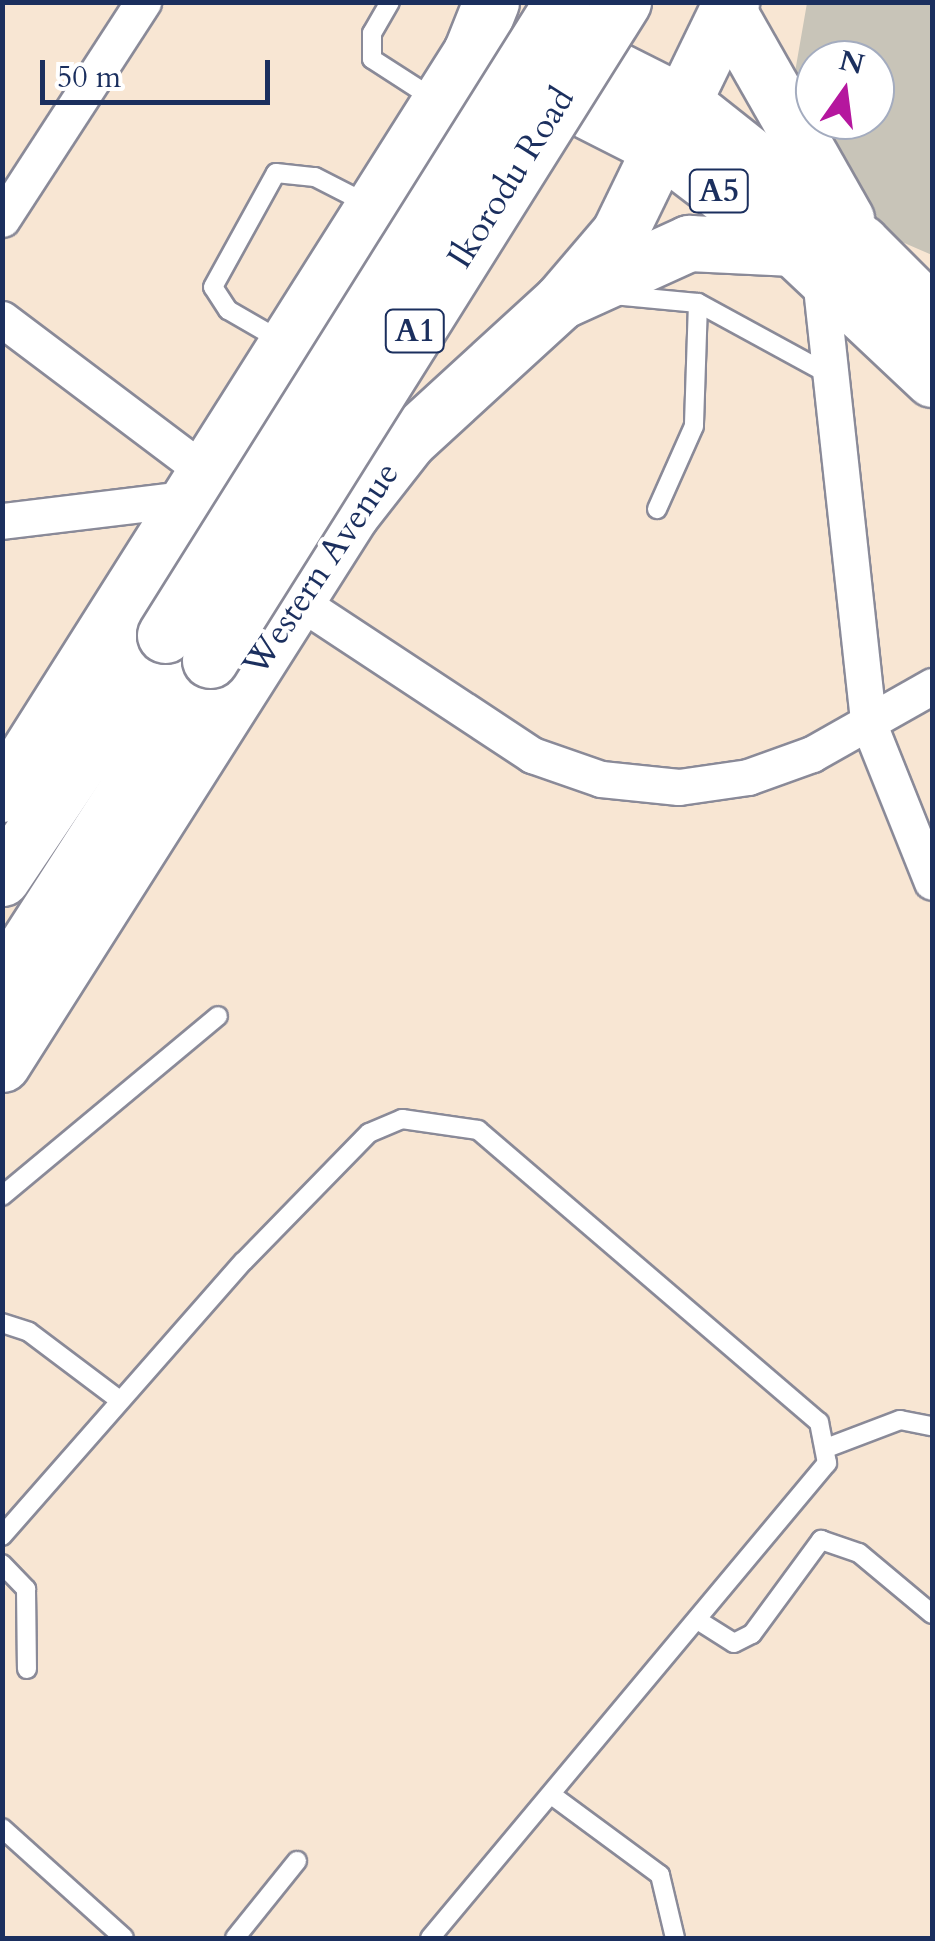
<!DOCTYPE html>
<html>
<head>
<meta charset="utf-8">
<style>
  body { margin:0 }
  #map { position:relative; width:935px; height:1941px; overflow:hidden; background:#f8e6d3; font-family:Cardo,serif }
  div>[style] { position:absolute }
  .industrial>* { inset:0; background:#c8c4b8 }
  .roads { filter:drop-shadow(2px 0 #8a8a98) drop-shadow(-2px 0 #8a8a98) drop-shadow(0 2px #8a8a98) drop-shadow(0 -2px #8a8a98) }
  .lane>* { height:18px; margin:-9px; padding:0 9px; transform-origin:9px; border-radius:9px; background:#fff }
  .street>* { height:35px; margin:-17.5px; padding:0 17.5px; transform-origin:17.5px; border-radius:17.5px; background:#fff }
  .primary>* { height:55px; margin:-27.5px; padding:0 27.5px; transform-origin:27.5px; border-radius:27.5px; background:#fff }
  .highway>* { height:55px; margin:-27.5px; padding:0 27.5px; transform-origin:27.5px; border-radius:27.5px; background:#fff }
  .bridges { filter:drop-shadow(2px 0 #8a8a98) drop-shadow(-2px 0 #8a8a98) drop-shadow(0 2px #8a8a98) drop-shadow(0 -2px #8a8a98) }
  .highway-bridge>* { height:55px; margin:-27.5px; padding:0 27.5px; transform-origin:27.5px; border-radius:27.5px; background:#fff }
  span { translate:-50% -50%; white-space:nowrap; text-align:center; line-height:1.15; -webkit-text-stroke:8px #fff; paint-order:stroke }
  .shield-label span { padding:2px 8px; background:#fff; border:2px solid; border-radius:8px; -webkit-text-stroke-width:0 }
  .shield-label { font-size:32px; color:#1b2f5e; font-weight:700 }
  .street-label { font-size:35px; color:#1b2f5e }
  .frame { position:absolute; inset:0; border:5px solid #1b2f5e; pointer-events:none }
  .north { position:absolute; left:795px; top:40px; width:100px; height:100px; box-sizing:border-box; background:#fff; border:2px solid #a4acbf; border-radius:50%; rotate:14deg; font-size:28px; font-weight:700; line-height:40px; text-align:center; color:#1b2f5e }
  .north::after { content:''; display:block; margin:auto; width:35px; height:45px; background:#b5179e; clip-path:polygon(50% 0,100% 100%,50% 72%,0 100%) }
  .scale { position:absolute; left:40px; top:60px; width:230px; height:45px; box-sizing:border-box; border:5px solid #1b2f5e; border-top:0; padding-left:12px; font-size:30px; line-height:35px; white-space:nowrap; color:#1b2f5e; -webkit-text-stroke:8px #fff; paint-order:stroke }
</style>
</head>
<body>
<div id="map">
  <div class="industrial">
    <i style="clip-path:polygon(evenodd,807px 3px,932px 3px,932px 255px,775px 187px,807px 3px,815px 60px,875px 60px,875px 120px,815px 120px,815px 60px)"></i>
  </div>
  <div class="roads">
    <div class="lane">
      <i style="left:390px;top:2px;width:36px;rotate:120deg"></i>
      <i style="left:372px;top:33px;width:26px;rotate:90deg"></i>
      <i style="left:372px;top:59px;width:74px;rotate:32.8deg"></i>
      <i style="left:613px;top:295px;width:85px;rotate:5.4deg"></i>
      <i style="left:698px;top:303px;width:123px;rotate:91.9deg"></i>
      <i style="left:694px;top:426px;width:91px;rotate:114deg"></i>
      <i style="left:698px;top:303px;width:148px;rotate:28.6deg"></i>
      <i style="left:280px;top:340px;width:60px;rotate:-150deg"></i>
      <i style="left:228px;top:310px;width:27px;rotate:-123deg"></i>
      <i style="left:213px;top:287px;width:130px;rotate:-61.1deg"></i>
      <i style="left:276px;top:173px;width:39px;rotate:6deg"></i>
      <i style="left:315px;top:177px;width:62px;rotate:27deg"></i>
      <i style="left:2px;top:1196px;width:281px;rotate:-39.8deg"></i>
      <i style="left:2px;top:1323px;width:28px;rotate:18deg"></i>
      <i style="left:29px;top:1332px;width:111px;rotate:37deg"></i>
      <i style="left:829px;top:1447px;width:76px;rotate:-20.8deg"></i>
      <i style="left:900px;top:1420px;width:33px;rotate:11deg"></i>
      <i style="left:2px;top:1536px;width:366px;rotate:-48.7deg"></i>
      <i style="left:244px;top:1261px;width:179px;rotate:-45.7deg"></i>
      <i style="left:369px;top:1133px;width:36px;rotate:-23deg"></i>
      <i style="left:402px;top:1119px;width:77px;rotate:8.2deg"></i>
      <i style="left:478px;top:1130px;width:449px;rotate:40.6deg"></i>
      <i style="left:819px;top:1422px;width:42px;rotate:79deg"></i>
      <i style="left:827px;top:1463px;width:619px;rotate:129.89deg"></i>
      <i style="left:2px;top:1564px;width:35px;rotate:46deg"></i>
      <i style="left:26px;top:1589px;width:80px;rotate:89.3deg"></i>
      <i style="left:699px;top:1621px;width:41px;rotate:32.2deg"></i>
      <i style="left:734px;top:1643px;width:20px;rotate:-27deg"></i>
      <i style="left:752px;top:1634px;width:117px;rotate:-53.7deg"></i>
      <i style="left:821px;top:1540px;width:40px;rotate:18.9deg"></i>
      <i style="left:859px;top:1553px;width:95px;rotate:39.9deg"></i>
      <i style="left:553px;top:1796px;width:133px;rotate:36.4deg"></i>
      <i style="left:660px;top:1875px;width:65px;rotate:76.6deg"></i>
      <i style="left:2px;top:1828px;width:164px;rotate:42deg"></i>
      <i style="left:235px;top:1938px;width:99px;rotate:-51.2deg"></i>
    </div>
    <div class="street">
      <i style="left:2px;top:219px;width:259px;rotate:-57deg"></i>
      <i style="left:820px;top:278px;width:447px;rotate:83.8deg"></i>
      <i style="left:868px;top:722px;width:172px;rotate:68.2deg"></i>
      <i style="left:2px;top:319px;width:256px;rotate:37deg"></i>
      <i style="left:2px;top:521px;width:190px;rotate:-6.9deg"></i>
      <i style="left:297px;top:600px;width:282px;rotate:33.4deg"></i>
      <i style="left:532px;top:755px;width:73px;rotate:19.2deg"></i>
      <i style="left:601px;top:779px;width:78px;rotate:5.9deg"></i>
      <i style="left:679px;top:787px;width:70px;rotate:-8.2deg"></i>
      <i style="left:748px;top:777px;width:68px;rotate:-19.8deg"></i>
      <i style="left:812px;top:754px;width:138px;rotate:-29.5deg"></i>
    </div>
    <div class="primary">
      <i style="left:2px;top:794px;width:878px;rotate:-57.7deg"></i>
      <i style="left:2px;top:1064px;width:651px;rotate:-57.6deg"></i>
      <i style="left:351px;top:514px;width:93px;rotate:-52deg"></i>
      <i style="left:408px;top:441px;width:207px;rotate:-42.5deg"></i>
      <i style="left:561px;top:301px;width:89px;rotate:-49.5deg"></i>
      <i style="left:619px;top:233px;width:257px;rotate:-64.1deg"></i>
    </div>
    <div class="highway">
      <i style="left:491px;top:2px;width:54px;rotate:111.8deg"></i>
      <i style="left:471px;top:52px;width:219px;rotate:26.9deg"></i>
      <i style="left:666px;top:151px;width:160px;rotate:37.4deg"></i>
      <i style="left:793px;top:248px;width:191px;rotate:43.3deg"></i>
      <i style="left:728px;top:11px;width:239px;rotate:60.4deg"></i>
      <i style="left:545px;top:34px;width:160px;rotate:26.7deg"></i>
      <i style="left:688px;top:106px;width:221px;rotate:38.4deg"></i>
      <i style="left:861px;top:243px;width:100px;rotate:45deg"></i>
      <i style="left:561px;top:301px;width:141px;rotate:-24.4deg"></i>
      <i style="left:689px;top:243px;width:104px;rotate:2.8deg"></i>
      <i style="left:2px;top:878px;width:293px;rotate:-56.1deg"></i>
      <i style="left:2px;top:983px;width:384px;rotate:-57.2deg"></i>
    </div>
  </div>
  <div class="bridges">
    <div class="highway-bridge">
      <i style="left:165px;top:635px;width:747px;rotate:-57.91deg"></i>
      <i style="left:210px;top:660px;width:777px;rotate:-57.89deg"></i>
    </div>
  </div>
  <div class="shield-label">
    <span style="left:719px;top:191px">A5</span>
    <span style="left:415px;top:331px">A1</span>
  </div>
  <div class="street-label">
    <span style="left:511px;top:178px;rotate:-58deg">Ikorodu Road</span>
    <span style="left:321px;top:569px;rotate:-56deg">Western Avenue</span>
  </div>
  <div class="frame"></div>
  <div class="north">N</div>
  <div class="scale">50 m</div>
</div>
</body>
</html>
